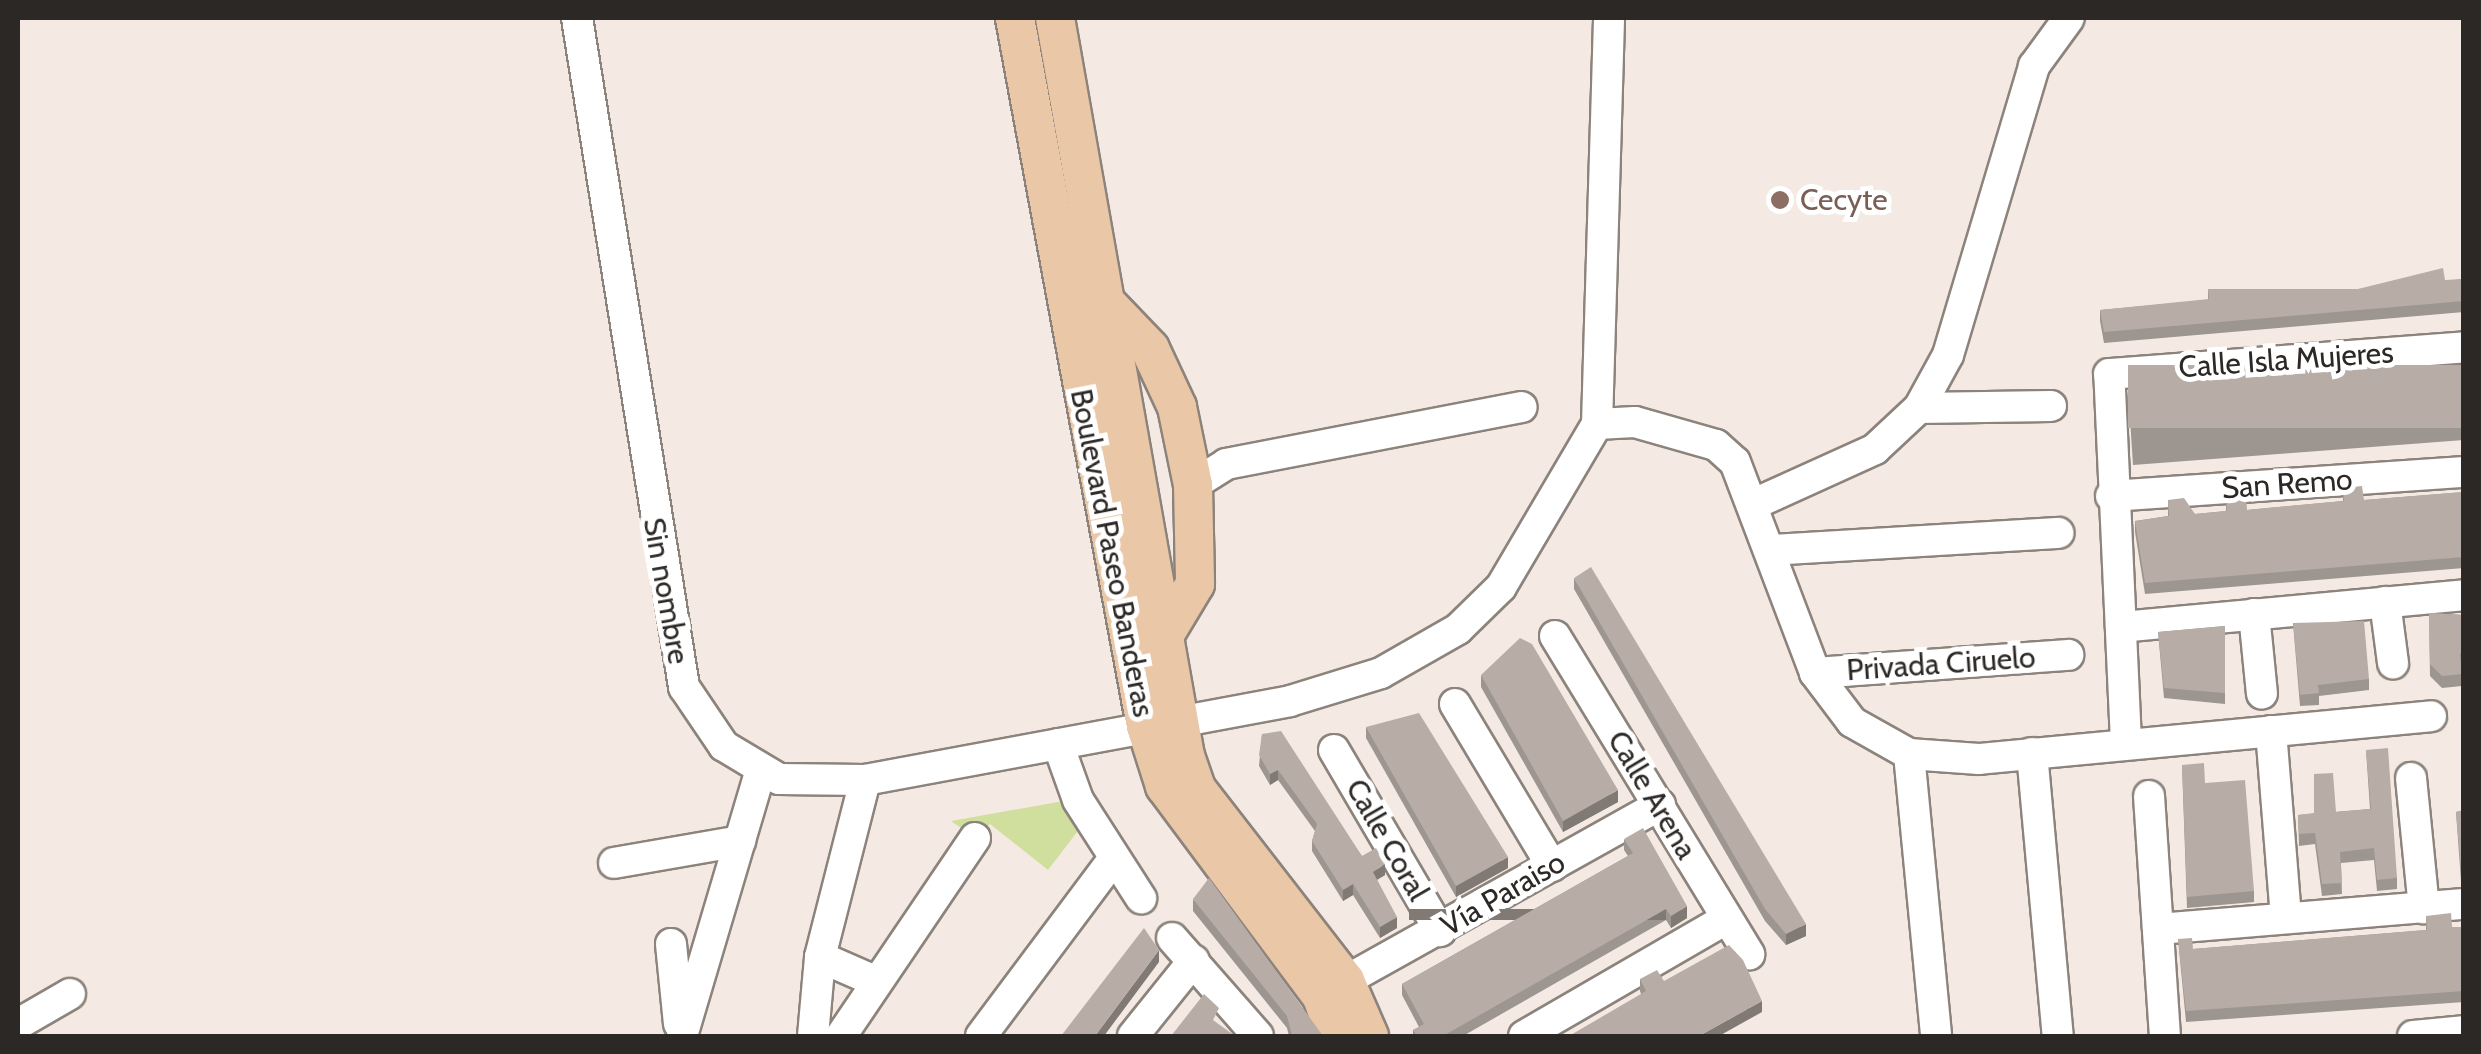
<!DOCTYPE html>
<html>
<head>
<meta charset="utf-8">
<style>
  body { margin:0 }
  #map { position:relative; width:2481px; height:1054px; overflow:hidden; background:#f5eae3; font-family:Cabin,sans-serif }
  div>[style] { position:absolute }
  .green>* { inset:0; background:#d0df9e }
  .roads { filter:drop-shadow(2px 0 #8c837c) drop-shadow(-2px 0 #8c837c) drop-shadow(0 2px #8c837c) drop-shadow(0 -2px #8c837c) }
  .minor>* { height:30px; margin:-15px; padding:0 15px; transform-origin:15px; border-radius:15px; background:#fff }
  .major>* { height:38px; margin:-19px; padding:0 19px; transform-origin:19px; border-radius:19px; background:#e9c7a7 }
  .wall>* { inset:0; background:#9d958f }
  .shaded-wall>* { inset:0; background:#807974; transform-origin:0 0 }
  .building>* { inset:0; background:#b7ada6; transform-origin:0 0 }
  .dots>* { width:28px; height:28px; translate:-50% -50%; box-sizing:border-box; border:5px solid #fff; border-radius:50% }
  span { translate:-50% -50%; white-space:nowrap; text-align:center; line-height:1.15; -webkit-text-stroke:10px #fff; paint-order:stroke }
  .education-label { font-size:30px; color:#785e54 }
  .left { translate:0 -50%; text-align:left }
  .street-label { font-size:30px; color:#2c2826 }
  .frame { position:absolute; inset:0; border:20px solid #2c2826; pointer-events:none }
</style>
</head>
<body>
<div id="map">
  <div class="green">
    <i style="clip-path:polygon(1069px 800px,1081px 827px,1048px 870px,990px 824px,975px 838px,951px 821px)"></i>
  </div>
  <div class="roads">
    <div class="minor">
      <i style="left:577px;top:18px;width:678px;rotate:80.91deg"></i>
      <i style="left:684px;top:687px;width:71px;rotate:55.9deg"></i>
      <i style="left:724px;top:746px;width:64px;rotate:31deg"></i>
      <i style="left:779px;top:779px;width:86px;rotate:0.7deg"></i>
      <i style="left:865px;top:780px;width:432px;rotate:-10.5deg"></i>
      <i style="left:1290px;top:701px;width:95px;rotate:-17.1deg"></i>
      <i style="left:1381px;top:673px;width:89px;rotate:-29.7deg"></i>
      <i style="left:1458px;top:629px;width:60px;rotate:-44.3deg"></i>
      <i style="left:1501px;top:587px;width:189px;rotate:-59.5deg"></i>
      <i style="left:1597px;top:424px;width:38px;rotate:-3deg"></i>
      <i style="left:1635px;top:422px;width:84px;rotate:15.9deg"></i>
      <i style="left:1716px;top:445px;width:25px;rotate:42deg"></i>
      <i style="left:1735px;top:462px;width:226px;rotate:69.2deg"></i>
      <i style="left:1815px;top:673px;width:61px;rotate:52.9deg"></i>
      <i style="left:1852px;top:722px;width:65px;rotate:29.3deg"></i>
      <i style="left:1909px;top:754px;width:70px;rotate:4.1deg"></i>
      <i style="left:1979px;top:759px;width:454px;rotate:-5.4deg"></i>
      <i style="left:1919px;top:408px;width:132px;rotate:-0.9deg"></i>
      <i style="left:1597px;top:424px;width:406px;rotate:-88.3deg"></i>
      <i style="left:1193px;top:485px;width:39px;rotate:-32deg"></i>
      <i style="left:1226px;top:464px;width:301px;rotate:-10.9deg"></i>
      <i style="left:2111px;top:496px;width:354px;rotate:-3.9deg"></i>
      <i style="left:1754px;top:504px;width:133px;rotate:-24.4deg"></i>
      <i style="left:1875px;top:449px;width:60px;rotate:-43deg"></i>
      <i style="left:1919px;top:408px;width:60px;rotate:-61.3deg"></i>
      <i style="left:1948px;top:355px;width:302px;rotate:-73.4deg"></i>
      <i style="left:2034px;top:66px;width:59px;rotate:-53.9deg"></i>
      <i style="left:1771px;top:550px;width:288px;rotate:-3.4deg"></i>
      <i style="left:2385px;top:602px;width:62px;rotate:82.5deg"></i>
      <i style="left:2254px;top:614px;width:80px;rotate:84.3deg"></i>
      <i style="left:2121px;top:627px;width:344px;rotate:-5.3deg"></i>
      <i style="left:1555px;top:636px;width:373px;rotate:58.6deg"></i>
      <i style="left:1815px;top:673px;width:254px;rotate:-4.1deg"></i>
      <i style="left:1455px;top:704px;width:189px;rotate:59.1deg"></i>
      <i style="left:2271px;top:731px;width:187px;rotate:85.4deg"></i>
      <i style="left:2126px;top:742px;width:368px;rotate:-92.6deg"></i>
      <i style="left:2109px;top:374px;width:356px;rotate:-4.3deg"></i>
      <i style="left:1058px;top:744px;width:59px;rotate:70.3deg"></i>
      <i style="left:1078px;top:800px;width:117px;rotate:57.3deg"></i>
      <i style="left:1334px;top:750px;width:210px;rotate:59.6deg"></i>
      <i style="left:2032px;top:753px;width:284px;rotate:84.8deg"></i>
      <i style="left:1909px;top:754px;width:283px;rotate:84.5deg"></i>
      <i style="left:2411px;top:778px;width:131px;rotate:84.3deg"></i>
      <i style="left:2149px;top:796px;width:241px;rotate:86.2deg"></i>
      <i style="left:614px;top:863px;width:128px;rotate:-9.9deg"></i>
      <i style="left:2158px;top:929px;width:307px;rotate:-4.7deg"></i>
      <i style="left:1172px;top:938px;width:130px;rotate:48.7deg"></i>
      <i style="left:671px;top:944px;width:80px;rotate:84.3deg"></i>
      <i style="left:820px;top:957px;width:60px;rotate:23.6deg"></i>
      <i style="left:1345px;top:981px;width:361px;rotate:-29.2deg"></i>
      <i style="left:18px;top:1024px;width:60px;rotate:-30deg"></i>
      <i style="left:682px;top:1036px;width:277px;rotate:-73.5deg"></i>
      <i style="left:813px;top:1036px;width:79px;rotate:-84.9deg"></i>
      <i style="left:820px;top:957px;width:183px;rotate:-75.7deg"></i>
      <i style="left:841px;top:1036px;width:239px;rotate:-55.9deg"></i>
      <i style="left:981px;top:1036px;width:217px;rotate:-53.2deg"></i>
      <i style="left:1133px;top:1036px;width:97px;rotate:-51.2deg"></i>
      <i style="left:1524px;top:1036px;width:233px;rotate:-30.1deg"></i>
      <i style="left:2413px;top:1036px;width:51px;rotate:-5.6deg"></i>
    </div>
    <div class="major">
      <i style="left:1015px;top:18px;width:720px;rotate:79.52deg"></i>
      <i style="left:1146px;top:726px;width:63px;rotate:72.4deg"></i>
      <i style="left:1165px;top:786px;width:263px;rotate:53.3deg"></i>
      <i style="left:1322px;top:997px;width:41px;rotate:70.3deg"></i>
      <i style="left:1055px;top:18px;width:749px;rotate:80.01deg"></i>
      <i style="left:1185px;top:756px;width:36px;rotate:71deg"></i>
      <i style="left:1197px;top:790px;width:242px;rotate:52.2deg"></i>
      <i style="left:1345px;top:981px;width:60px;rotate:66.4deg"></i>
      <i style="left:1105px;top:302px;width:65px;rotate:46.2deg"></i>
      <i style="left:1150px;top:349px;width:64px;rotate:65deg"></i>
      <i style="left:1177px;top:407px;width:80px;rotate:78.4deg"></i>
      <i style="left:1193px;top:485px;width:99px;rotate:88.8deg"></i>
      <i style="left:1195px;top:584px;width:58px;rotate:121deg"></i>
    </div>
  </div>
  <div class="wall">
    <i style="clip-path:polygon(2464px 279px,2464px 312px,2104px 343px,2100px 321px,2100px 310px,2208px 300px,2208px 289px,2358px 289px)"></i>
    <i style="clip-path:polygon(2464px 365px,2464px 440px,2133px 465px,2129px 403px)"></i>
    <i style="clip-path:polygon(2343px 488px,2364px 500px,2464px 492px,2464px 568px,2145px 594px,2135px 532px,2135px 521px,2168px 516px,2168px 500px,2195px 514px,2226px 511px,2226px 496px,2247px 510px,2343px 501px)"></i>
    <i style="clip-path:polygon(1574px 578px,1806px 936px,1786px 945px,1765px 921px,1574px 589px)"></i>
    <i style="clip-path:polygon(2429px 613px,2464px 615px,2464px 665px,2461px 665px,2462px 686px,2442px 688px,2430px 676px)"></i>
    <i style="clip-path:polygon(2293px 623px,2369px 679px,2369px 690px,2319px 696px,2319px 705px,2300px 706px)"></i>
    <i style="clip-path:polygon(2225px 626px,2225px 704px,2164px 698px,2158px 632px)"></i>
    <i style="clip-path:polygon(1481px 675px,1618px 802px,1563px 832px,1481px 687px)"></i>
    <i style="clip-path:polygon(1366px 727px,1508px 868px,1456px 897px,1366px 738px)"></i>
    <i style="clip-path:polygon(1262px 734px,1362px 856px,1385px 875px,1377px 880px,1397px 928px,1380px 938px,1353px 895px,1343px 901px,1312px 851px,1312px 841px,1315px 831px,1278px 780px,1270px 785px,1259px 766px)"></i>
    <i style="clip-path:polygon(2366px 750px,2397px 878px,2397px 889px,2377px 891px,2374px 860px,2341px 863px,2342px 894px,2322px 896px,2315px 844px,2299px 846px,2298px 815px,2370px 809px)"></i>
    <i style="clip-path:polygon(2182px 765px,2205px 783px,2254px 891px,2254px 902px,2187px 908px)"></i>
    <i style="clip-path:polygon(2464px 810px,2464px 881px,2461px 881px,2456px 812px)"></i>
    <i style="clip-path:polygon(1624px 839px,1687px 918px,1671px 928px,1666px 920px,1463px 1036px,1413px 1036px,1413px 1030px,1419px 1027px,1402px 995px,1402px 984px,1628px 856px,1624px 850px)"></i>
    <i style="clip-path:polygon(1193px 899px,1323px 1036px,1289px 1036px,1287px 1028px,1193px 911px)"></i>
    <i style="clip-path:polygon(2426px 916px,2452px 927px,2464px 927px,2464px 1002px,2186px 1022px,2178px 939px,2193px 949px,2426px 930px)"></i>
    <i style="clip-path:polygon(1640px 979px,1664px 981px,1762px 1012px,1641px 994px,1640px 991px)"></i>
  </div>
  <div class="shaded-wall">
    <i style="clip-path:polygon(1278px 770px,1278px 780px,1270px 785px,1270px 774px)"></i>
    <i style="clip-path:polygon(1618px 790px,1618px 802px,1563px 832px,1563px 821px)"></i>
    <i style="clip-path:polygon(1508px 857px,1508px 868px,1456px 897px,1456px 886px)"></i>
    <i style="clip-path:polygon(1385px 864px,1385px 875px,1373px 882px,1373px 872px)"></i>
    <i style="clip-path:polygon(1353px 884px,1353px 895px,1343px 901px,1343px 890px)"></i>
    <i style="clip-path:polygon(1687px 906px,1687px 918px,1671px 928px,1671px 916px)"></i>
    <i style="left:1666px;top:909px;width:11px;height:257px;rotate:90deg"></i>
    <i style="clip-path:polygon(1397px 917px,1397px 928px,1380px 938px,1380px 927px)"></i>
    <i style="clip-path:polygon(1806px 924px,1806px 936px,1786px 945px,1786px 934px)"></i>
    <i style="clip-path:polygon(1159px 950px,1159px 962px,1104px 1036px,1095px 1036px)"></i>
    <i style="clip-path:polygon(1762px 1001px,1762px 1012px,1719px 1036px,1699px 1036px)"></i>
  </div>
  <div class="building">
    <i style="clip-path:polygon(2443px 268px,2445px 280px,2464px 279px,2464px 301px,2104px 332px,2100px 310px,2209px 299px,2208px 289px,2358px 289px)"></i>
    <i style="left:2464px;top:365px;width:63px;height:336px;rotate:90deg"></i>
    <i style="clip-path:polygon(2362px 486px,2364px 500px,2464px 492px,2464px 557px,2145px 583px,2135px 521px,2169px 516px,2168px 500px,2184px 498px,2195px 514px,2227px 511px,2226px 496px,2246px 494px,2247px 510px,2266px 508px,2344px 501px,2343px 488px)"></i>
    <i style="clip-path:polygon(1591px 567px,1806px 924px,1786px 934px,1765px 909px,1574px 578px)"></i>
    <i style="clip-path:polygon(2429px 613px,2464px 615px,2464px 653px,2460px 654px,2462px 674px,2442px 676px,2430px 664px)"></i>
    <i style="clip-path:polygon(2364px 621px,2369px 679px,2318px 685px,2319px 693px,2300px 695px,2293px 623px)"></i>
    <i style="clip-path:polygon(2225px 626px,2225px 693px,2164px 688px,2158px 632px)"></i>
    <i style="clip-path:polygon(1520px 638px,1532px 644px,1618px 790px,1563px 821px,1481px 675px)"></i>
    <i style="clip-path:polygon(1419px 713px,1508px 857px,1456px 886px,1366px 727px)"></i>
    <i style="clip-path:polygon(1281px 731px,1362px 856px,1376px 848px,1385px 864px,1373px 872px,1397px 917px,1380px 927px,1353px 884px,1343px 890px,1312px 841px,1317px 824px,1278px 770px,1270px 774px,1259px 755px,1262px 734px)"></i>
    <i style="clip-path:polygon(2388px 748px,2397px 878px,2377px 880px,2374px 848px,2340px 852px,2342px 883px,2322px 884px,2315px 833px,2299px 834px,2298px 815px,2314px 813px,2314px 774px,2333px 773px,2336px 812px,2371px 809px,2366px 750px)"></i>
    <i style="clip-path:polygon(2204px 763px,2205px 783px,2245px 780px,2254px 891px,2187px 897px,2182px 765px)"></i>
    <i style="clip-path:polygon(2464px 810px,2464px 870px,2461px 870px,2456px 812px)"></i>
    <i style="clip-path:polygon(1643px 828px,1687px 906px,1671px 916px,1666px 909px,1443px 1036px,1417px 1036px,1413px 1030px,1424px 1024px,1402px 984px,1633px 853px,1624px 839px)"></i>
    <i style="clip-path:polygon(1209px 878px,1323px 1036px,1292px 1036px,1287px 1016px,1193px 899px)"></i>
    <i style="clip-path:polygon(2451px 913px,2452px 927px,2464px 927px,2464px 991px,2186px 1011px,2178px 939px,2192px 938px,2193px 949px,2427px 930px,2426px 916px)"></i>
    <i style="clip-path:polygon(1144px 928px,1159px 950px,1095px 1036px,1061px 1036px)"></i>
    <i style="clip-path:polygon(1729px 945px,1743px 960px,1762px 1001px,1699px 1036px,1569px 1036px,1646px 991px,1640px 979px,1657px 970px,1664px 981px)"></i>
    <i style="clip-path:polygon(1204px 994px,1219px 1008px,1213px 1020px,1235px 1036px,1171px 1036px)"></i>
  </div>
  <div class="dots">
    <i style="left:1780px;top:200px;background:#8d6e63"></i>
  </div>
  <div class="education-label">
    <span class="left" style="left:1800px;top:200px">Cecyte</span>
  </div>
  <div class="street-label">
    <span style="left:2286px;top:360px;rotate:-4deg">Calle Isla Mujeres</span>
    <span style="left:2287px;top:484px;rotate:-4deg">San Remo</span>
    <span style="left:1112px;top:553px;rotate:79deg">Boulevard Paseo Banderas</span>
    <span style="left:666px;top:591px;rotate:80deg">Sin nombre</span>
    <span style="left:1941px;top:664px;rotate:-4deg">Privada Ciruelo</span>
    <span style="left:1652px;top:795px;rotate:59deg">Calle Arena</span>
    <span style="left:1387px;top:840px;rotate:60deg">Calle Coral</span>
    <span style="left:1503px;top:894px;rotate:-30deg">Vía Paraiso</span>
  </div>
  <div class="frame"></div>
</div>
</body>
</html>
